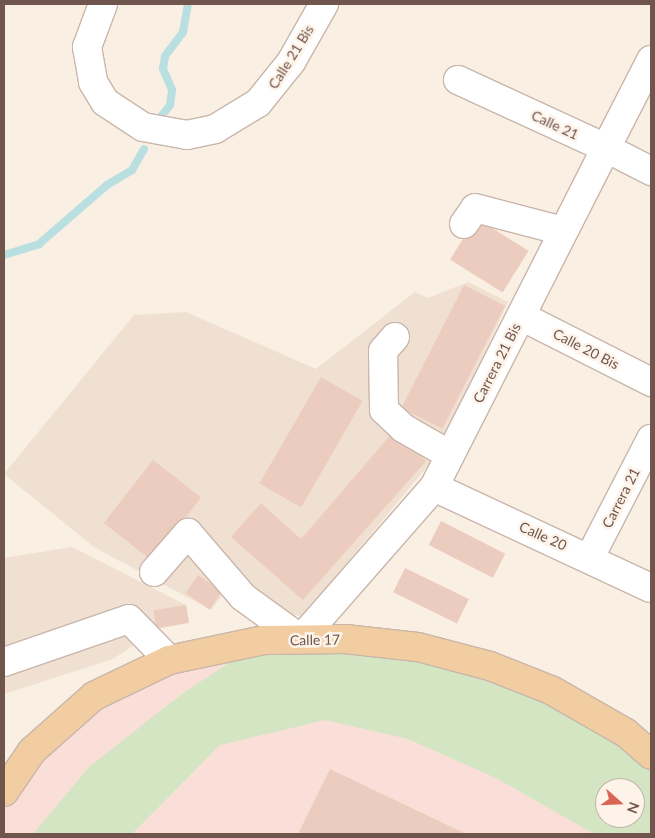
<!DOCTYPE html>
<html>
<head>
<meta charset="utf-8">
<style>
  body { margin:0 }
  #map { position:relative; width:655px; height:838px; overflow:hidden; background:#faefe3; font-family:Lato,sans-serif }
  div>[style] { position:absolute }
  .residential>* { inset:0; background:#f0e0d2 }
  .commercial>* { inset:0; background:#f9dfd8 }
  .green>* { inset:0; background:#d4e5c3 }
  .stream>* { height:8px; margin:-4px; padding:0 4px; transform-origin:4px; border-radius:4px; background:#badfe1 }
  .building>* { inset:0; background:#ecccbe; transform-origin:0 0 }
  .roads { filter:drop-shadow(1px 0 #c9b6ab) drop-shadow(-1px 0 #c9b6ab) drop-shadow(0 1px #c9b6ab) drop-shadow(0 -1px #c9b6ab) }
  .street>* { height:28px; margin:-14px; padding:0 14px; transform-origin:14px; border-radius:14px; background:#fff }
  .secondary>* { height:28px; margin:-14px; padding:0 14px; transform-origin:14px; border-radius:14px; background:#fff }
  .primary>* { height:28px; margin:-14px; padding:0 14px; transform-origin:14px; border-radius:14px; background:#f2cda2 }
  span { translate:-50% -50%; white-space:nowrap; text-align:center; line-height:1.15; -webkit-text-stroke:5px #fdf3e9; paint-order:stroke }
  .street-label { font-size:14px; color:#6f554c }
  .frame { position:absolute; inset:0; border:5px solid #6f554c; pointer-events:none }
  .north { position:absolute; left:595px; top:778px; width:50px; height:50px; box-sizing:border-box; background:#fdf3e9; border:1px solid #c4b4aa; border-radius:50%; rotate:110deg; font-size:14px; font-weight:700; line-height:20px; text-align:center; color:#6f554c }
  .north::after { content:''; display:block; margin:auto; width:18px; height:22px; background:#d86554; clip-path:polygon(50% 0,100% 100%,50% 72%,0 100%) }
</style>
</head>
<body>
<div id="map">
  <div class="residential">
    <i style="clip-path:polygon(468px 282px,508px 302px,441px 450px,302px 617px,280px 610px,240px 572px,211px 610px,94px 547px,4px 474px,134px 315px,186px 312px,316px 369px,415px 292px,428px 298px)"></i>
    <i style="clip-path:polygon(72px 547px,186px 605px,189px 623px,158px 629px,113px 659px,4px 694px,4px 558px)"></i>
  </div>
  <div class="commercial">
    <i style="clip-path:polygon(evenodd,200px 651px,626px 733px,651px 834px,4px 834px,4px 792px,94px 696px,200px 651px,605px 788px,635px 788px,635px 818px,605px 818px,605px 788px)"></i>
  </div>
  <div class="green">
    <i style="clip-path:polygon(evenodd,264px 640px,490px 666px,651px 755px,651px 834px,594px 834px,496px 778px,408px 739px,325px 720px,220px 745px,132px 834px,33px 834px,89px 767px,183px 693px,264px 640px,605px 788px,635px 788px,635px 818px,605px 818px,605px 788px)"></i>
  </div>
  <div class="stream">
    <i style="left:160px;top:118px;width:16px;rotate:-52deg"></i>
    <i style="left:170px;top:105px;width:15px;rotate:-82deg"></i>
    <i style="left:172px;top:90px;width:23px;rotate:-113deg"></i>
    <i style="left:163px;top:69px;width:13px;rotate:-81deg"></i>
    <i style="left:165px;top:56px;width:30px;rotate:-53deg"></i>
    <i style="left:183px;top:32px;width:28px;rotate:-80deg"></i>
    <i style="left:4px;top:255px;width:37px;rotate:-17deg"></i>
    <i style="left:39px;top:244px;width:90px;rotate:-40.9deg"></i>
    <i style="left:107px;top:185px;width:29px;rotate:-31deg"></i>
    <i style="left:132px;top:170px;width:24px;rotate:-60deg"></i>
  </div>
  <div class="building">
    <i style="left:476px;top:218px;width:62px;height:49px;rotate:32deg"></i>
    <i style="left:464px;top:285px;width:46px;height:138px;rotate:27deg"></i>
    <i style="left:321px;top:377px;width:48px;height:123px;rotate:30deg"></i>
    <i style="clip-path:polygon(393px 432px,426px 461px,303px 600px,231px 537px,261px 503px,301px 539px)"></i>
    <i style="left:153px;top:460px;width:61px;height:80px;rotate:38deg"></i>
    <i style="left:441px;top:521px;width:72px;height:27px;rotate:27deg"></i>
    <i style="left:405px;top:568px;width:71px;height:27px;rotate:26deg"></i>
    <i style="left:198px;top:575px;width:29px;height:22px;rotate:34deg"></i>
    <i style="left:186px;top:605px;width:18px;height:33px;rotate:81deg"></i>
    <i style="clip-path:polygon(330px 769px,466px 834px,298px 834px)"></i>
  </div>
  <div class="roads">
    <div class="street">
      <i style="left:103px;top:4px;width:46px;rotate:110.4deg"></i>
      <i style="left:87px;top:47px;width:36px;rotate:80deg"></i>
      <i style="left:93px;top:82px;width:23px;rotate:59deg"></i>
      <i style="left:105px;top:102px;width:45px;rotate:33.3deg"></i>
      <i style="left:143px;top:127px;width:45px;rotate:10.3deg"></i>
      <i style="left:187px;top:135px;width:29px;rotate:-12deg"></i>
      <i style="left:215px;top:129px;width:50px;rotate:-31.2deg"></i>
      <i style="left:258px;top:103px;width:53px;rotate:-51.2deg"></i>
      <i style="left:291px;top:62px;width:67px;rotate:-60.4deg"></i>
      <i style="left:458px;top:80px;width:163px;rotate:24.7deg"></i>
      <i style="left:606px;top:148px;width:99px;rotate:-62.9deg"></i>
      <i style="left:464px;top:224px;width:19px;rotate:-55deg"></i>
      <i style="left:475px;top:208px;width:91px;rotate:14.6deg"></i>
      <i style="left:521px;top:316px;width:146px;rotate:26.9deg"></i>
      <i style="left:395px;top:337px;width:18px;rotate:131deg"></i>
      <i style="left:383px;top:351px;width:59px;rotate:89deg"></i>
      <i style="left:384px;top:410px;width:26px;rotate:43deg"></i>
      <i style="left:403px;top:428px;width:54px;rotate:29.9deg"></i>
      <i style="left:434px;top:487px;width:239px;rotate:25deg"></i>
      <i style="left:590px;top:557px;width:133px;rotate:-62.7deg"></i>
      <i style="left:154px;top:572px;width:52px;rotate:-48.9deg"></i>
      <i style="left:188px;top:533px;width:84px;rotate:49.3deg"></i>
      <i style="left:243px;top:597px;width:72px;rotate:35.9deg"></i>
      <i style="left:4px;top:662px;width:132px;rotate:-19deg"></i>
      <i style="left:129px;top:619px;width:57px;rotate:45.7deg"></i>
    </div>
    <div class="secondary">
      <i style="left:301px;top:639px;width:202px;rotate:-48.8deg"></i>
      <i style="left:434px;top:487px;width:380px;rotate:-63.1deg"></i>
      <i style="left:606px;top:148px;width:51px;rotate:27.1deg"></i>
    </div>
    <div class="primary">
      <i style="left:4px;top:792px;width:50px;rotate:-55.7deg"></i>
      <i style="left:32px;top:751px;width:83px;rotate:-41.6deg"></i>
      <i style="left:94px;top:696px;width:83px;rotate:-25.6deg"></i>
      <i style="left:169px;top:660px;width:97px;rotate:-11.9deg"></i>
      <i style="left:264px;top:640px;width:81px;rotate:-0.7deg"></i>
      <i style="left:345px;top:639px;width:73px;rotate:6.3deg"></i>
      <i style="left:418px;top:647px;width:74px;rotate:14.8deg"></i>
      <i style="left:490px;top:666px;width:66px;rotate:21.5deg"></i>
      <i style="left:551px;top:690px;width:86px;rotate:29.8deg"></i>
      <i style="left:626px;top:733px;width:33px;rotate:41deg"></i>
    </div>
  </div>
  <div class="street-label">
    <span style="left:291px;top:57px;rotate:-58deg">Calle 21 Bis</span>
    <span style="left:555px;top:125px;rotate:25deg">Calle 21</span>
    <span style="left:586px;top:349px;rotate:27deg">Calle 20 Bis</span>
    <span style="left:497px;top:363px;rotate:-63deg">Carrera 21 Bis</span>
    <span style="left:621px;top:498px;rotate:-63deg">Carrera 21</span>
    <span style="left:543px;top:536px;rotate:24deg">Calle 20</span>
    <span style="left:315px;top:640px;rotate:-1deg">Calle 17</span>
  </div>
  <div class="frame"></div>
  <div class="north">N</div>
</div>
</body>
</html>
